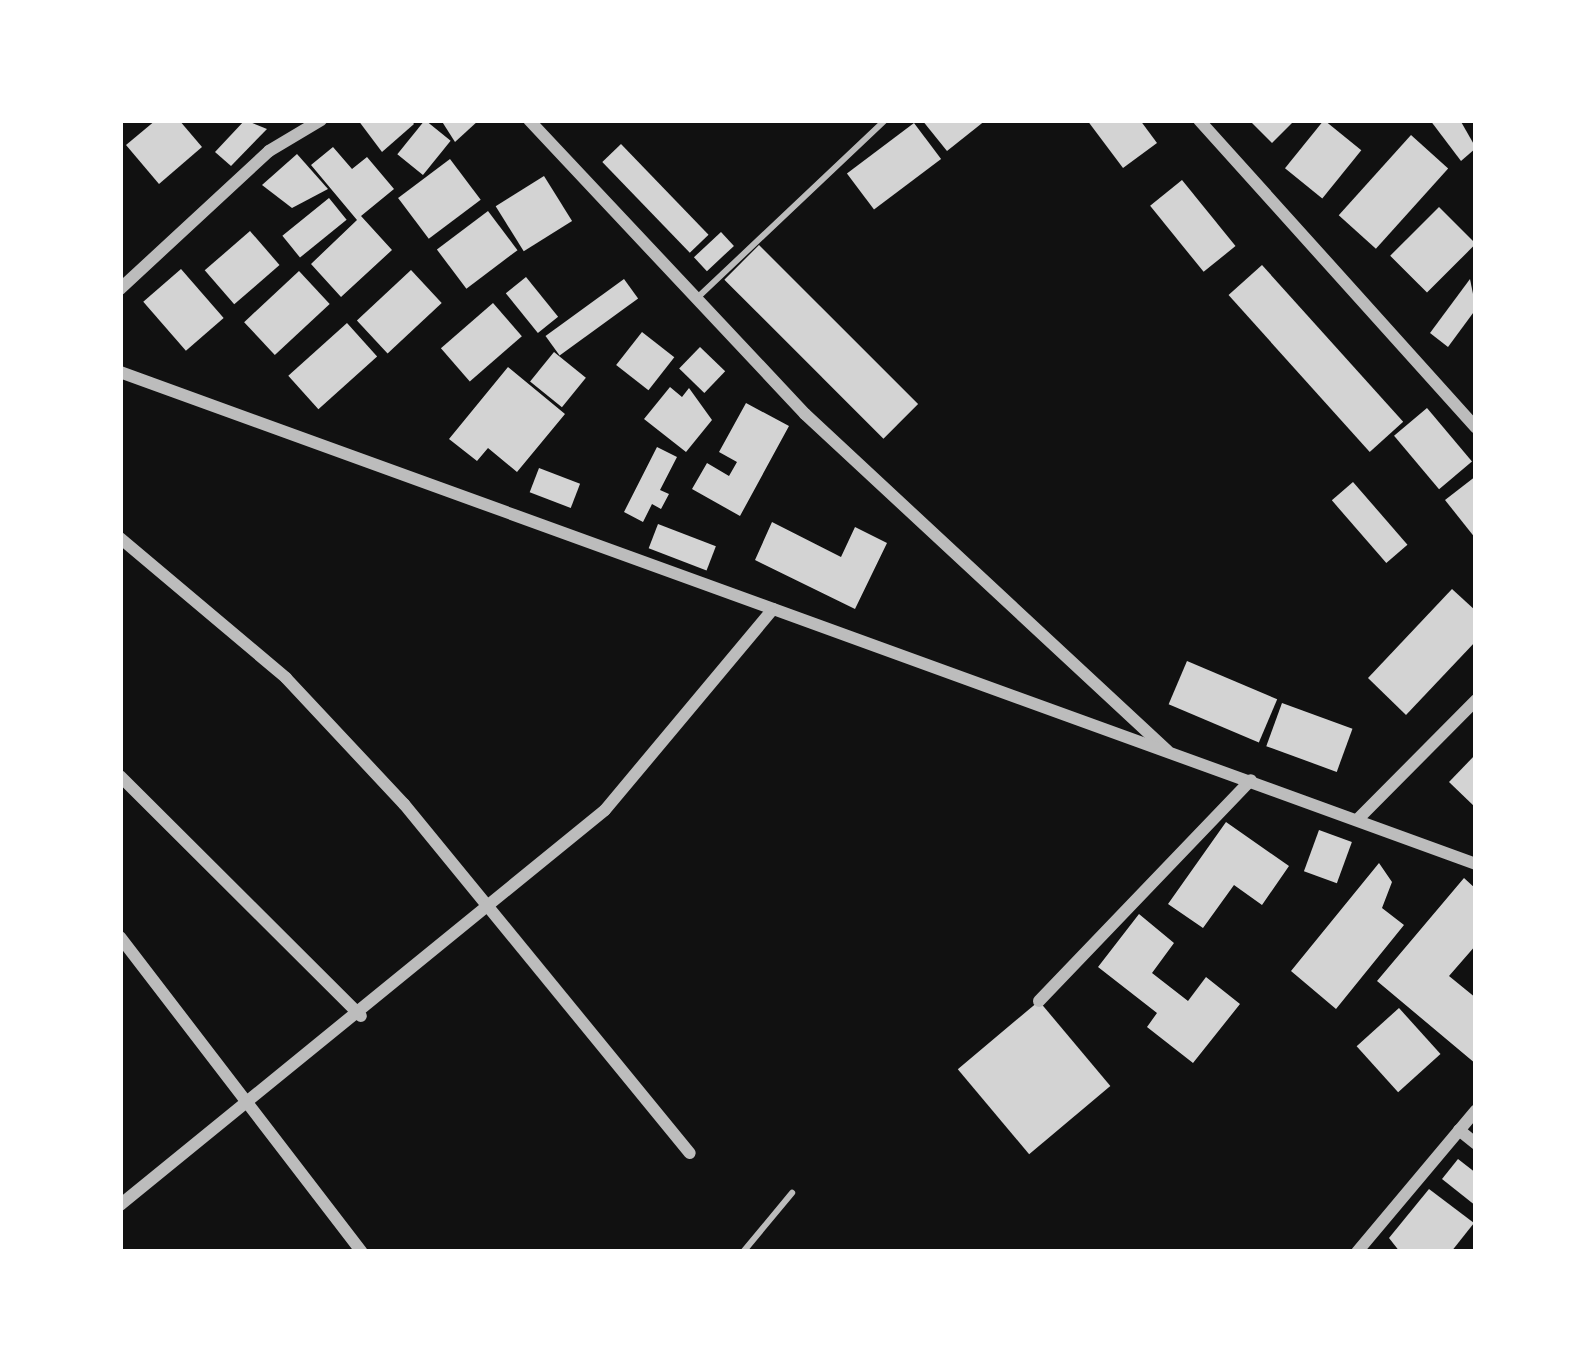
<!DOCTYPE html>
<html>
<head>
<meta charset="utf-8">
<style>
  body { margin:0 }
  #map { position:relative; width:1596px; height:1372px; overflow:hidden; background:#111; font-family:"PT Sans Narrow",sans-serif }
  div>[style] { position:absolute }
  .building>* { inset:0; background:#d3d3d3; transform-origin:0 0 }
  .service>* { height:6px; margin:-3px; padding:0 3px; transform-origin:3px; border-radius:3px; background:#bcbcbc }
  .minor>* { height:12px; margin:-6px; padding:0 6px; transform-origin:6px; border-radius:6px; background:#bcbcbc }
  span { translate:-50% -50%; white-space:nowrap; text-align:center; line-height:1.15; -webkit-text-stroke:12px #fff; paint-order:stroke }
  .frame { position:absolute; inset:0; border:123px solid #fff; pointer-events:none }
</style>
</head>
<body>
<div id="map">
  <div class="building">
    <i style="clip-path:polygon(156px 120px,179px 120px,202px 147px,159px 184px,126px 145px)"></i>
    <i style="clip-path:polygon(245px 120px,267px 129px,231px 166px,215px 152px)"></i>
    <i style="clip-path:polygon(358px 120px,411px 120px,414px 124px,382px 152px)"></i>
    <i style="left:425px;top:120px;width:33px;height:44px;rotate:39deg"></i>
    <i style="clip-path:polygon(441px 120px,479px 120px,455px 142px)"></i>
    <i style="clip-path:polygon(922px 120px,986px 120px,947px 151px)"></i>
    <i style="clip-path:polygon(1087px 120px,1140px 120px,1157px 143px,1123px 168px)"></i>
    <i style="clip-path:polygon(1249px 120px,1295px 120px,1272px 143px)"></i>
    <i style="left:1324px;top:120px;width:48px;height:62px;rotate:39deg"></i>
    <i style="clip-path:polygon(1430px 120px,1460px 120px,1476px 148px,1461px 161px)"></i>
    <i style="left:914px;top:123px;width:45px;height:84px;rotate:53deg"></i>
    <i style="left:1411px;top:135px;width:50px;height:108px;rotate:42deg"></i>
    <i style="left:621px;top:144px;width:126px;height:26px;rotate:46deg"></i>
    <i style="clip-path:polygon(333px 147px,352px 169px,367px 157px,394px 189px,361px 216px,392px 250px,341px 297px,311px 264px,357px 220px,311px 165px)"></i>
    <i style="clip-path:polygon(297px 154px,328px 189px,292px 208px,262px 185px)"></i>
    <i style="left:450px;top:159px;width:51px;height:65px;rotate:53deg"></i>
    <i style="left:544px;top:176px;width:53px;height:57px;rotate:58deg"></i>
    <i style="left:1182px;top:180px;width:85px;height:41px;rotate:51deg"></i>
    <i style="left:329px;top:198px;width:28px;height:60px;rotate:51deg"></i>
    <i style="left:1439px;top:207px;width:52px;height:69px;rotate:45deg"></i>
    <i style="left:488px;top:211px;width:49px;height:64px;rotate:53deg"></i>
    <i style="left:250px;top:231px;width:45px;height:60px;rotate:49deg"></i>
    <i style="left:721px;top:232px;width:19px;height:37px;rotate:47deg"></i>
    <i style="left:759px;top:245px;width:225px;height:49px;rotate:45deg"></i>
    <i style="left:1262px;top:265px;width:211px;height:45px;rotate:48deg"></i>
    <i style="left:181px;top:269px;width:65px;height:50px;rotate:49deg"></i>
    <i style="left:411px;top:270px;width:45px;height:74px;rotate:47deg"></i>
    <i style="left:299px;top:271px;width:45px;height:75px;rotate:47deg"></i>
    <i style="left:526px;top:277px;width:51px;height:26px;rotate:51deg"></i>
    <i style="left:624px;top:279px;width:24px;height:97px;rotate:54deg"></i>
    <i style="clip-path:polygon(1470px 279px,1476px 309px,1448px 347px,1430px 333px)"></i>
    <i style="left:493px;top:303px;width:44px;height:69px;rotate:49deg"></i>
    <i style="left:347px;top:323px;width:45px;height:79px;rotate:48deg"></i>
    <i style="left:642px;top:332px;width:41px;height:42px;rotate:38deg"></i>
    <i style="left:700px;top:347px;width:35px;height:30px;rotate:44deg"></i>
    <i style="left:554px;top:352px;width:41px;height:38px;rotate:39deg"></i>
    <i style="clip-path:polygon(508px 367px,565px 414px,517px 472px,488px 448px,477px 461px,449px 439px)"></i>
    <i style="clip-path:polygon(670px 387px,682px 397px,689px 388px,712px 420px,686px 452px,644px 419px)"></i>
    <i style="clip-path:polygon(746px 403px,789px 426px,740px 516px,692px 489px,707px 463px,729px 476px,737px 462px,719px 452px)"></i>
    <i style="left:1427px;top:408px;width:70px;height:43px;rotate:50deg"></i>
    <i style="clip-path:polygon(657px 447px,677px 457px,660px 490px,669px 494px,661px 509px,652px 504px,643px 522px,624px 512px)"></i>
    <i style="left:539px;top:468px;width:44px;height:26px;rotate:21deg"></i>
    <i style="clip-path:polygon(1476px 476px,1476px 539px,1445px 500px)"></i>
    <i style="left:1353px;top:482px;width:83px;height:28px;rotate:49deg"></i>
    <i style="clip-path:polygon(772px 522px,841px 557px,855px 527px,887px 543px,855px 609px,755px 560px)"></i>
    <i style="left:658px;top:524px;width:62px;height:26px;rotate:21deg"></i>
    <i style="clip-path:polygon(1452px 589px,1476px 611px,1476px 641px,1406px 715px,1368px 678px)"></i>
    <i style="left:1187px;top:661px;width:98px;height:47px;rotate:23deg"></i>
    <i style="left:1282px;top:703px;width:75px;height:46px;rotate:20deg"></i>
    <i style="clip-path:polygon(1476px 754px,1476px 808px,1449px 782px)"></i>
    <i style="clip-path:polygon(1226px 822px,1289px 866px,1262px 905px,1234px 885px,1203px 928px,1168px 904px)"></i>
    <i style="left:1319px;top:830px;width:35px;height:44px;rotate:20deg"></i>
    <i style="clip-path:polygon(1379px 863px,1392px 882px,1382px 908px,1404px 925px,1336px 1009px,1291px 971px)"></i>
    <i style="clip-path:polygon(1464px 878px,1476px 889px,1476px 945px,1449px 976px,1476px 998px,1476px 1064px,1377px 981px)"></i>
    <i style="clip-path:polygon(1139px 914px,1174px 943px,1152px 973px,1188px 1001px,1206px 977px,1240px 1004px,1193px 1063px,1147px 1027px,1157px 1013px,1098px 967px)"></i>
    <i style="left:1039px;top:1001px;width:111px;height:106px;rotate:50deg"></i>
    <i style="left:1399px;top:1008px;width:62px;height:57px;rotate:48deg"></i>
    <i style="clip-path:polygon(1458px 1159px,1476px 1173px,1476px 1206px,1442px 1179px)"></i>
    <i style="clip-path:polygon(1429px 1189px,1474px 1223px,1451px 1252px,1400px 1252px,1389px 1238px)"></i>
  </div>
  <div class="service">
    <i style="left:696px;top:299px;width:260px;rotate:-43.4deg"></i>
    <i style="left:743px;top:1252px;width:77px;rotate:-50.3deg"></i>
  </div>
  <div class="minor">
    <i style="left:529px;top:120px;width:403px;rotate:46.8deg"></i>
    <i style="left:805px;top:414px;width:495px;rotate:42.9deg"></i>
    <i style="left:1199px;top:120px;width:414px;rotate:48deg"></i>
    <i style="left:120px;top:289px;width:203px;rotate:-42.8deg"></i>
    <i style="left:269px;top:151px;width:61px;rotate:-30.8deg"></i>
    <i style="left:120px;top:372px;width:1442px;rotate:19.94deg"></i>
    <i style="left:120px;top:538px;width:217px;rotate:40.1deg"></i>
    <i style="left:286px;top:678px;width:173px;rotate:46.9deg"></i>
    <i style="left:404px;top:804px;width:451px;rotate:50.7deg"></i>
    <i style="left:120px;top:776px;width:340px;rotate:44.9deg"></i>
    <i style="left:1358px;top:819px;width:168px;rotate:-45.2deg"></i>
    <i style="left:120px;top:937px;width:397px;rotate:52.5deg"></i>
    <i style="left:1039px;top:1001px;width:306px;rotate:-46.2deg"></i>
    <i style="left:1459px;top:1130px;width:22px;rotate:39deg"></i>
    <i style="left:120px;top:1205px;width:625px;rotate:-39.16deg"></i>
    <i style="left:605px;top:810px;width:262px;rotate:-50.1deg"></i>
    <i style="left:1357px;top:1252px;width:185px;rotate:-50deg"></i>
  </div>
  <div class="frame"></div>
</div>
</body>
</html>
